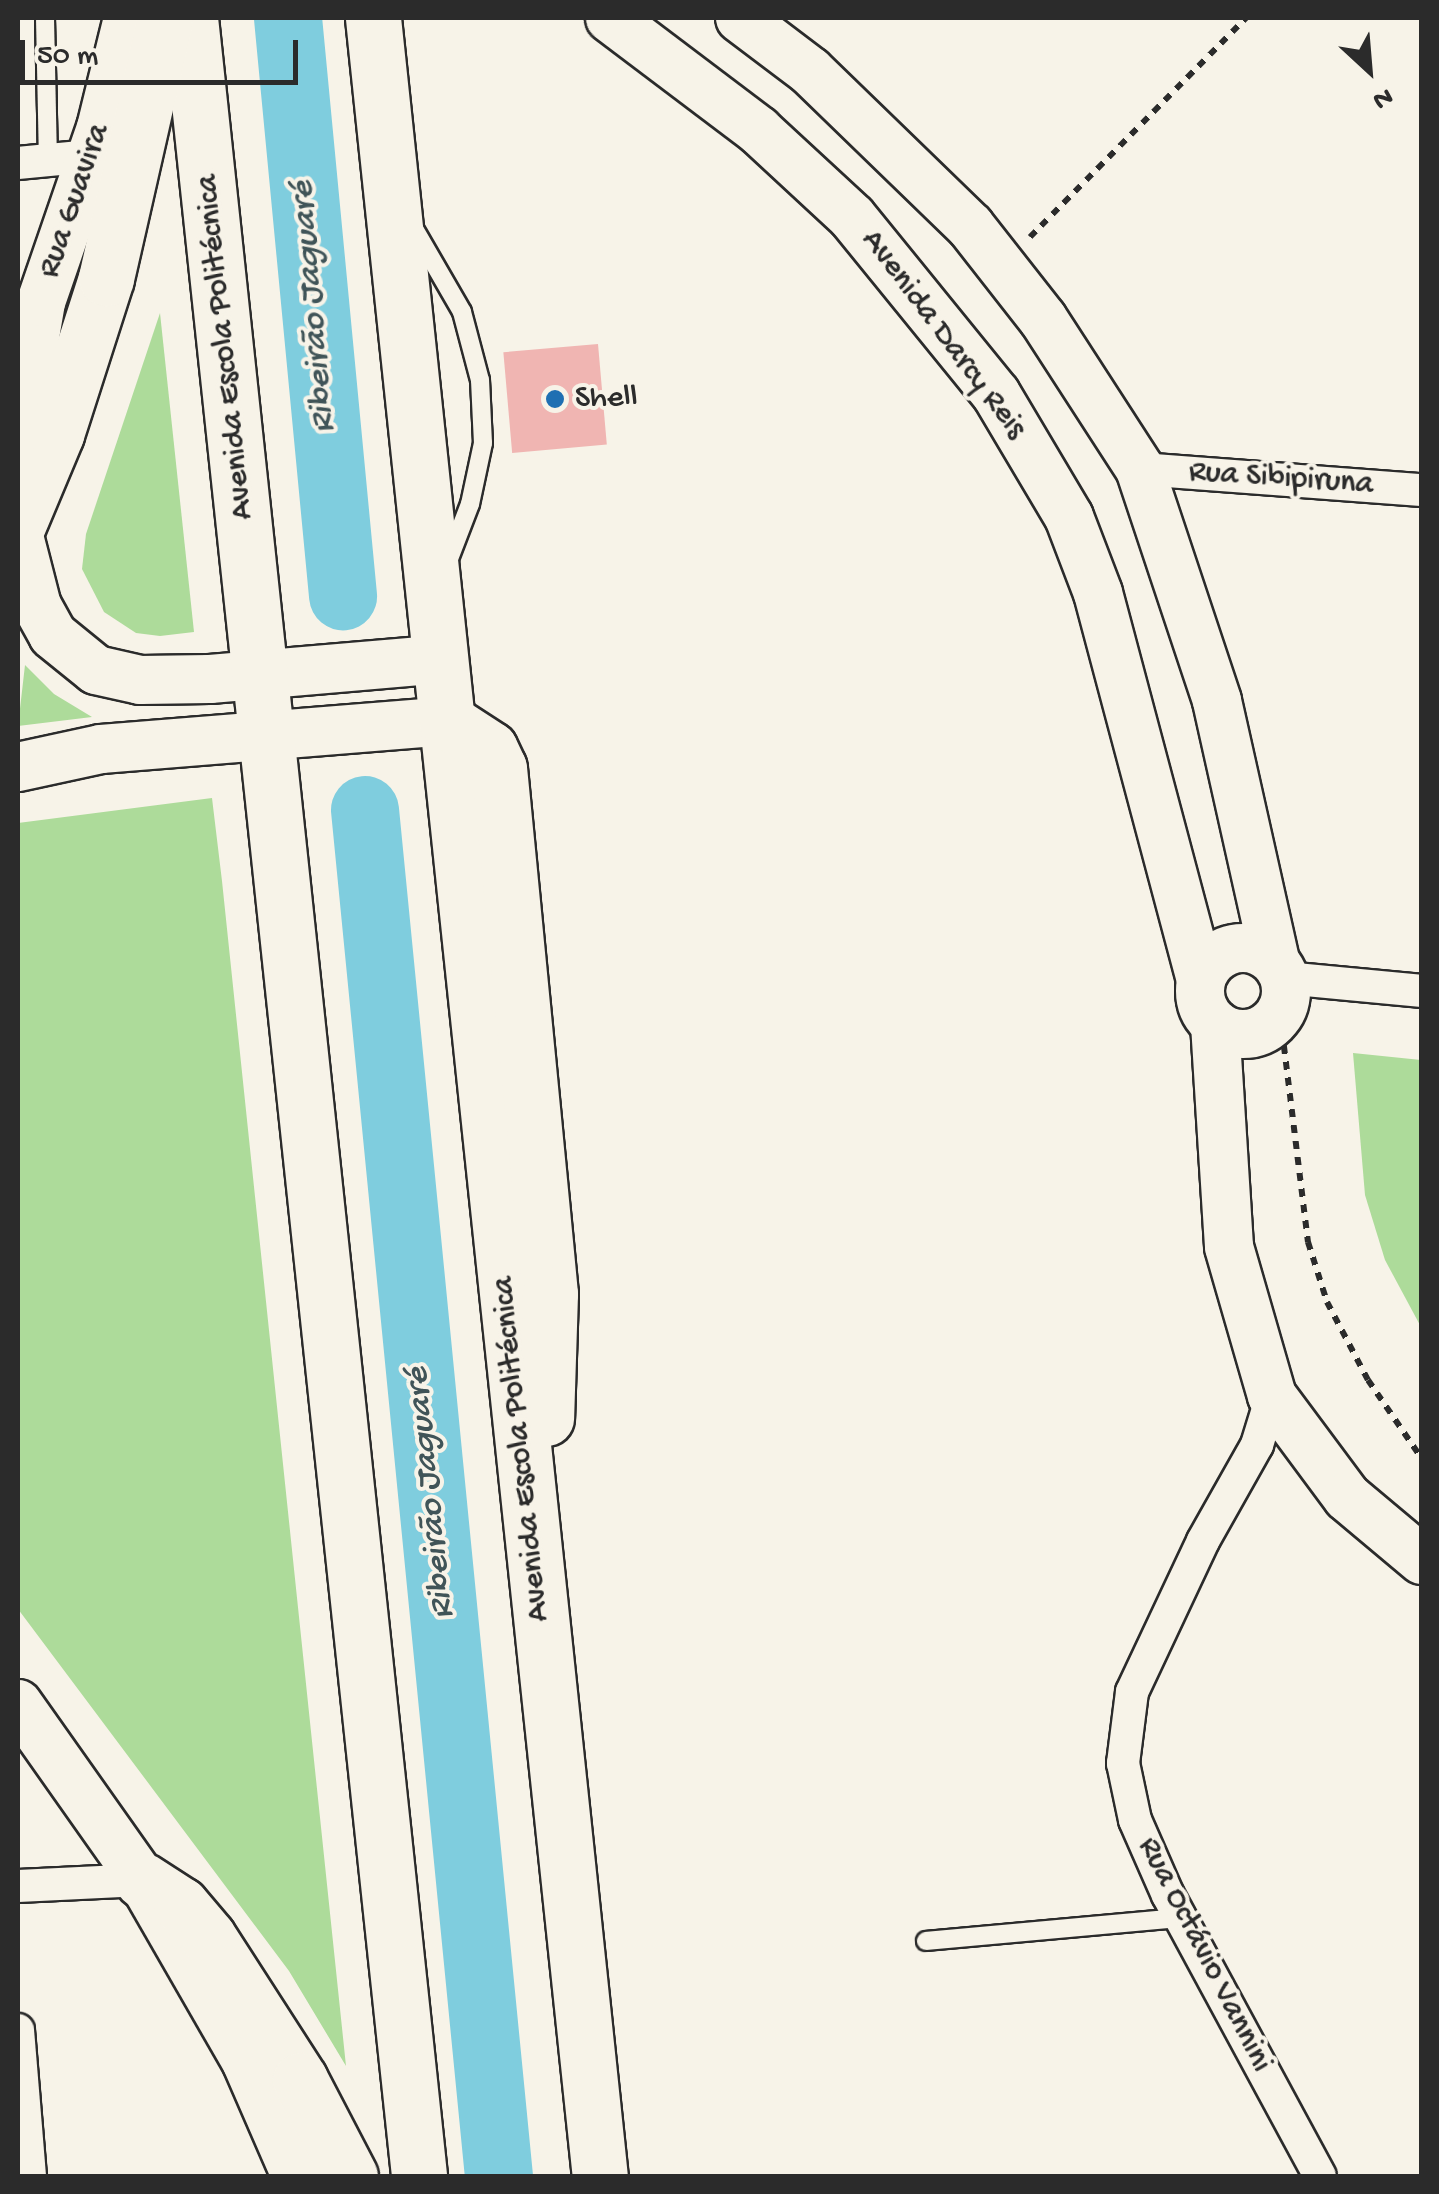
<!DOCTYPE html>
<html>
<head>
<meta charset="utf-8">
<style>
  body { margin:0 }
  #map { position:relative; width:1439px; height:2194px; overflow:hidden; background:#f7f3e8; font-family:"Gochi Hand",sans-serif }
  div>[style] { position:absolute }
  .green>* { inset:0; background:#addb9a }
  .river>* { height:68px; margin:-34px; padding:0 34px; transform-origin:34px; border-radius:34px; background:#7fcdde }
  .building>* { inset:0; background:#f0b5b2; transform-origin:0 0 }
  .path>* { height:6px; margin-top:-3px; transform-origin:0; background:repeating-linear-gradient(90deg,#2b2b2b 0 8px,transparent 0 16px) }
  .roads { filter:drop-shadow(2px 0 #2b2b2b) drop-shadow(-2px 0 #2b2b2b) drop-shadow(0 2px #2b2b2b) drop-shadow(0 -2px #2b2b2b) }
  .lane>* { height:18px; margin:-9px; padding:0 9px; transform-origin:9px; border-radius:9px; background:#f7f3e8 }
  .street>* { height:32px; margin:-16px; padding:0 16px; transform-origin:16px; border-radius:16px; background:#f7f3e8 }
  .secondary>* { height:48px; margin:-24px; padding:0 24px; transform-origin:24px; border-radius:24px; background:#f7f3e8 }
  .secondary>.ring { margin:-24px; padding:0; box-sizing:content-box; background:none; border:48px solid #f7f3e8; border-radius:50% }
  .highway>* { height:55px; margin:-27.5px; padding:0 27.5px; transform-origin:27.5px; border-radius:27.5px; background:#f7f3e8 }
  .dots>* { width:28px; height:28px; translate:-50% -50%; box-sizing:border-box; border:5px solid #f7f3e8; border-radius:50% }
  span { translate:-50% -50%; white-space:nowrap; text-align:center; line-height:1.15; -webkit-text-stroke:8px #f7f3e8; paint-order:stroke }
  .street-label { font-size:32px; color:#2b2b2b }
  .poi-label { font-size:32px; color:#2b2b2b }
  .left { translate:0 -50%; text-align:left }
  .water-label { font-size:35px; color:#405458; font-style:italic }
  .frame { position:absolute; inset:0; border:20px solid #2b2b2b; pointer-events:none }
  .north { position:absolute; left:1319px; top:20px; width:100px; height:100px; -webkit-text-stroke:8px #f7f3e8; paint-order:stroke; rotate:154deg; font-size:28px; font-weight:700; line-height:40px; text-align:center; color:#2b2b2b }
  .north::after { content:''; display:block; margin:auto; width:35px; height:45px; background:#2b2b2b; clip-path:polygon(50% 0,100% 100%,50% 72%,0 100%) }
  .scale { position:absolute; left:20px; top:40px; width:278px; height:45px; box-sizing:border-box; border:5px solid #2b2b2b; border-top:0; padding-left:12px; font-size:30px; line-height:35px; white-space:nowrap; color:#2b2b2b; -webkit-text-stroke:8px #f7f3e8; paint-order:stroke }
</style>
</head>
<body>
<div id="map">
  <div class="green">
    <i style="clip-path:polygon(160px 313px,194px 632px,160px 636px,136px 633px,104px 612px,82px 569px,86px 534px)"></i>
    <i style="clip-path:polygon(25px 665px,54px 694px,92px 717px,18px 726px)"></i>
    <i style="clip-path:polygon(212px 798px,222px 881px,346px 2066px,289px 1971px,18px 1609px,18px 823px)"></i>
    <i style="clip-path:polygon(1353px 1053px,1421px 1060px,1421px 1327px,1385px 1260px,1365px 1195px)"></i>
  </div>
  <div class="river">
    <i style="left:288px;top:18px;width:581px;rotate:84.56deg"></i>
    <i style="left:365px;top:810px;width:1373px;rotate:84.4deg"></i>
  </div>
  <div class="building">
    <i style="left:598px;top:344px;width:101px;height:95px;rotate:85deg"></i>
  </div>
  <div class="path">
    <i style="left:1030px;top:237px;width:308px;rotate:-45.4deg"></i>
    <i style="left:1280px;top:1014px;width:230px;rotate:83deg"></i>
    <i style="left:1308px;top:1242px;width:63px;rotate:72.4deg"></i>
    <i style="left:1327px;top:1302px;width:88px;rotate:62.3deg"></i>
    <i style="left:1368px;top:1380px;width:96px;rotate:55.6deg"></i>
  </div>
  <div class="roads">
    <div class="lane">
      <i style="left:45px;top:18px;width:142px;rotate:88.8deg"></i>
      <i style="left:413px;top:227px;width:98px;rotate:60deg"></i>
      <i style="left:462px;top:312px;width:70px;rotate:75.2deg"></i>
      <i style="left:480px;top:380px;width:63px;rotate:87.3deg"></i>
      <i style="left:483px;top:443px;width:62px;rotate:102deg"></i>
      <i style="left:470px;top:504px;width:64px;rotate:111deg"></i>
      <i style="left:926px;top:1941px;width:256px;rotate:-5.2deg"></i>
    </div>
    <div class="street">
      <i style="left:18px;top:163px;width:73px;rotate:-5.5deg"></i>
      <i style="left:1140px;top:469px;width:283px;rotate:4.3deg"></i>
      <i style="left:1285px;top:978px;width:138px;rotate:5.4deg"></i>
      <i style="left:1272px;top:1396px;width:51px;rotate:107deg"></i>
      <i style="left:1257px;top:1445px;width:110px;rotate:119.4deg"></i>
      <i style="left:1203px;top:1541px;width:167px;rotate:115.2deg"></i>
      <i style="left:1132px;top:1692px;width:72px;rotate:97.2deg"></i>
      <i style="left:1123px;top:1763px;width:58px;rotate:78.1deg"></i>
      <i style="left:1135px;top:1820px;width:82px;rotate:66.3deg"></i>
      <i style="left:1168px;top:1895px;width:319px;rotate:61.6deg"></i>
      <i style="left:18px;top:1886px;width:124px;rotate:-2.8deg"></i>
      <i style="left:18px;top:2030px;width:146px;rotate:85.3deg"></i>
    </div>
    <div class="secondary">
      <i style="left:610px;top:18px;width:186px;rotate:37.1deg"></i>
      <i style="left:758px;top:130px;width:128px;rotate:42.8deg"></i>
      <i style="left:852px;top:217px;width:228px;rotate:50.9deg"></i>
      <i style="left:996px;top:394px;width:143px;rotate:59.3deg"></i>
      <i style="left:1069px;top:517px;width:81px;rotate:69.1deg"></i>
      <i style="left:1098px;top:593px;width:400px;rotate:75.1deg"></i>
      <i style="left:740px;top:18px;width:88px;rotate:37.1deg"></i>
      <i style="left:810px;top:71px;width:223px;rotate:44.1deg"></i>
      <i style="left:970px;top:226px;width:118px;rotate:51.9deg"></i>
      <i style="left:1043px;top:319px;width:179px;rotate:57.1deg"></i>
      <i style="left:1140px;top:469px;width:244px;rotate:71.6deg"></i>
      <i style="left:1217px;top:701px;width:266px;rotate:77.4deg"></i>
      <i style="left:18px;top:504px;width:86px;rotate:-88deg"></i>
      <i style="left:21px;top:418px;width:118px;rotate:-80.2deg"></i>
      <i style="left:41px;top:302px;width:184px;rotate:-71deg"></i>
      <i style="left:101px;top:128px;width:113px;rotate:-76.2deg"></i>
      <i style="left:18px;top:532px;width:76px;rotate:75.6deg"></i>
      <i style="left:37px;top:606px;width:33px;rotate:61deg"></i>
      <i style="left:53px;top:635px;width:55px;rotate:39.1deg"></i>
      <i style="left:96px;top:670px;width:45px;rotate:12.8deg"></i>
      <i style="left:140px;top:680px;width:70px;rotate:-0.8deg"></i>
      <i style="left:210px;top:679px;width:233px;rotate:-4.9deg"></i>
      <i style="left:18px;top:767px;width:85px;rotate:-12.2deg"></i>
      <i style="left:101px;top:749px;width:347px;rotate:-4.6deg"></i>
      <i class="ring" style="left:1200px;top:948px;width:38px;height:38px"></i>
      <i style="left:1215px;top:1024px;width:223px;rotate:86.4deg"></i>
      <i style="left:1229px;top:1247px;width:155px;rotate:73.9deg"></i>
      <i style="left:1272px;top:1396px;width:126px;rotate:53.4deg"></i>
      <i style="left:1347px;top:1497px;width:98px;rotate:40deg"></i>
      <i style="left:18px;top:1704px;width:215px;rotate:54.8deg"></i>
      <i style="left:142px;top:1880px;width:209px;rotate:60.1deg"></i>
      <i style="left:246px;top:2061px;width:125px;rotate:66.5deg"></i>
    </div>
    <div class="highway">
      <i style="left:190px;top:18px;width:2170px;rotate:83.94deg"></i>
      <i style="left:373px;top:18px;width:2170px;rotate:84deg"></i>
      <i style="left:18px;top:525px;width:99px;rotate:-67.3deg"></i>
      <i style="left:56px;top:434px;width:164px;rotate:-72.2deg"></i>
      <i style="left:106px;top:278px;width:267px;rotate:-77.2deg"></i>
      <i style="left:447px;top:721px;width:51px;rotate:33.1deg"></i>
      <i style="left:490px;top:749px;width:21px;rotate:65deg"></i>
      <i style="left:499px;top:768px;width:528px;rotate:84.46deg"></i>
      <i style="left:550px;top:1294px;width:124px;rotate:91.8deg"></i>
      <i style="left:142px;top:1880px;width:46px;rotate:32.7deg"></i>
      <i style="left:181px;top:1905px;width:42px;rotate:49.8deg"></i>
      <i style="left:208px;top:1937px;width:170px;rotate:57.2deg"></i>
      <i style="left:300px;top:2080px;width:108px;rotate:62.5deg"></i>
    </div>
  </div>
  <div class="dots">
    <i style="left:555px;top:399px;background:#1f6fb2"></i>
  </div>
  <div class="street-label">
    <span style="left:75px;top:201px;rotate:-71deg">Rua Guavira</span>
    <span style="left:943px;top:335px;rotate:53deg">Avenida Darcy Reis</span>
    <span style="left:226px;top:347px;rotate:-96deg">Avenida Escola Politécnica</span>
    <span style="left:1281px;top:479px;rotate:4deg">Rua Sibipiruna</span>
    <span style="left:522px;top:1449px;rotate:-96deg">Avenida Escola Politécnica</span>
    <span style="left:1204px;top:1955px;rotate:63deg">Rua Octávio Vannini</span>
  </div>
  <div class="poi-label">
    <span class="left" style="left:575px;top:399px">Shell</span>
  </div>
  <div class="water-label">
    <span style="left:315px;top:307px;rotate:-95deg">Ribeirão Jaguaré</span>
    <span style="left:432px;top:1493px;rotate:-96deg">Ribeirão Jaguaré</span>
  </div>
  <div class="frame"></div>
  <div class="north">N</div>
  <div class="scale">50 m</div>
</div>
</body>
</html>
